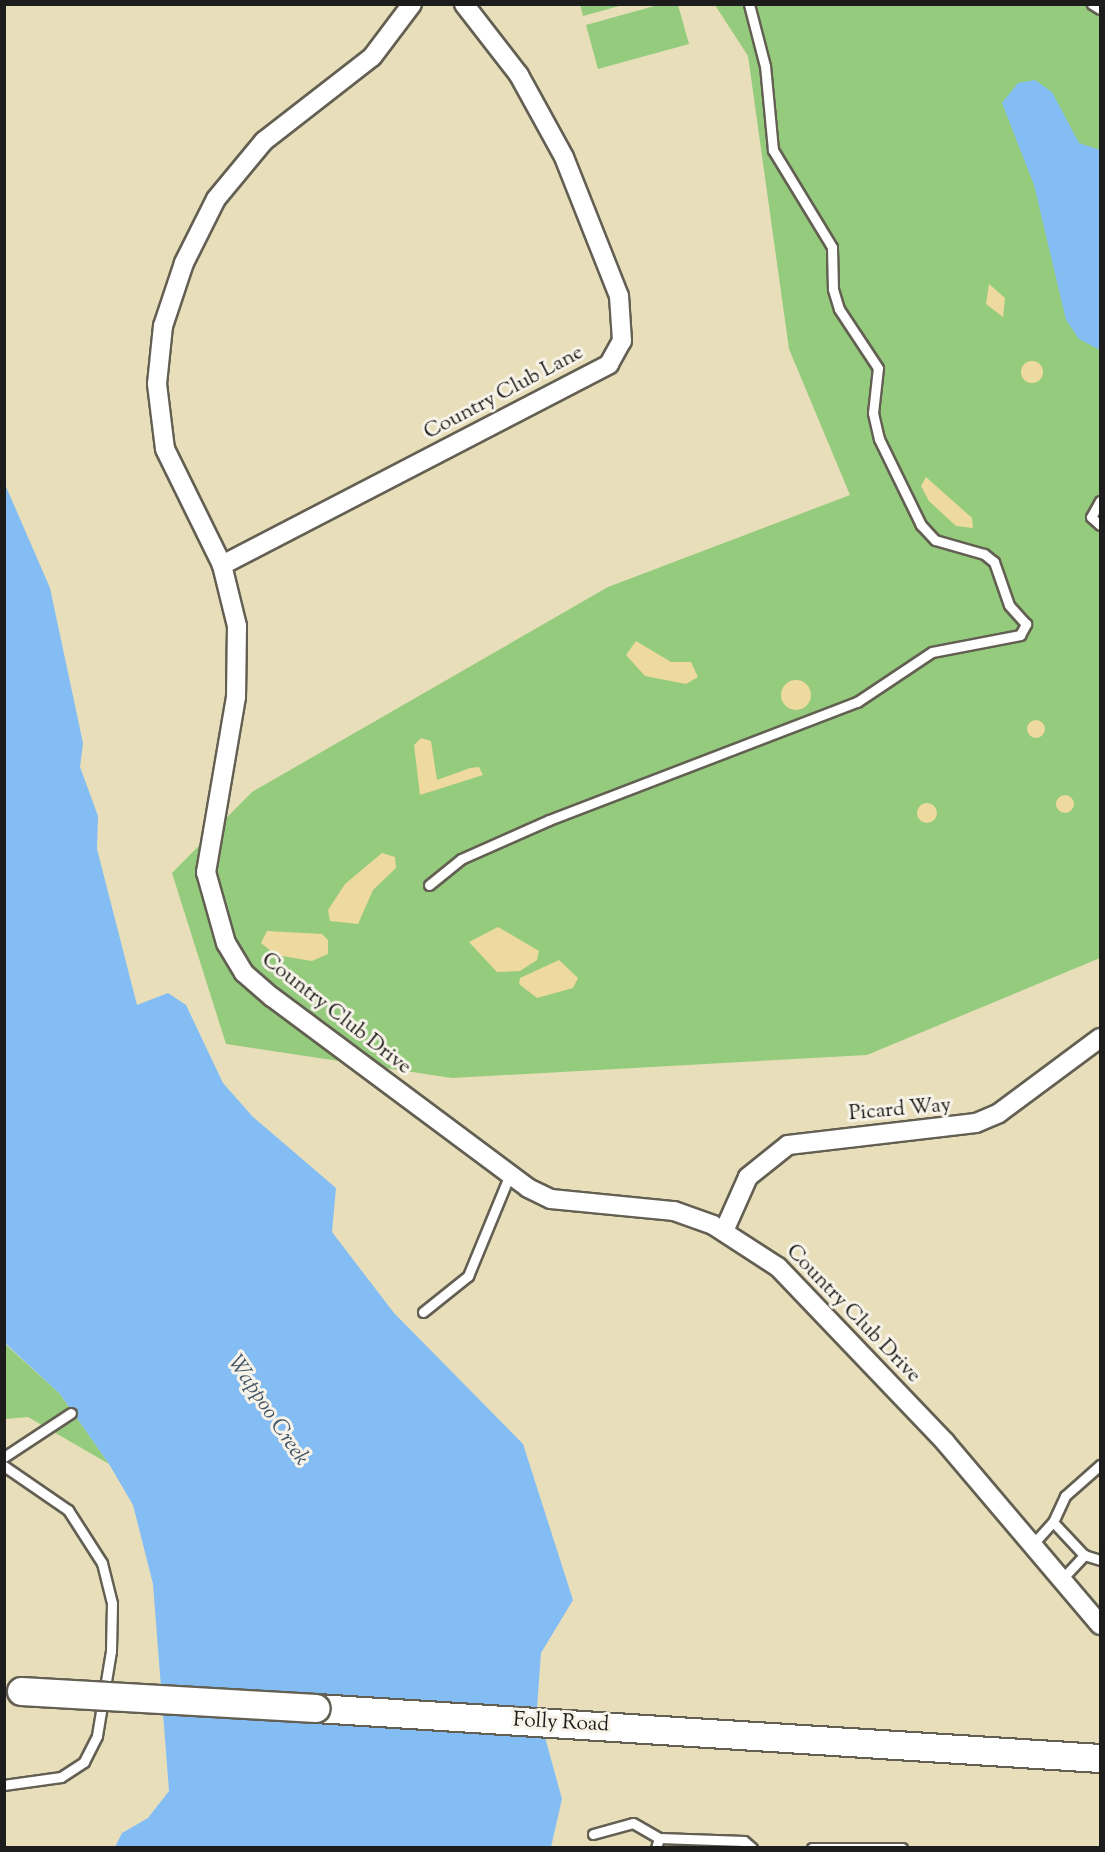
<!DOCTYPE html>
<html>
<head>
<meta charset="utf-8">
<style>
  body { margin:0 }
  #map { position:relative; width:1105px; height:1852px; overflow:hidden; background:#e8dfba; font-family:"Sorts Mill Goudy",serif }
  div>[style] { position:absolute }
  .green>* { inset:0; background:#95cb7d }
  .sand>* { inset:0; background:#eeda9e }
  .round { border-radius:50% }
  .water>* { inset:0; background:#83bdf4 }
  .roads { filter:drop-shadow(2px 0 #636053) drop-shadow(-2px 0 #636053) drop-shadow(0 2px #636053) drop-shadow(0 -2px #636053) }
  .service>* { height:9px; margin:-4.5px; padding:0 4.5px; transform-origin:4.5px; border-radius:4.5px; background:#fff }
  .minor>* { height:18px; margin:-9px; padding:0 9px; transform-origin:9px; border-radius:9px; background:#fff }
  .primary>* { height:27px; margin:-13.5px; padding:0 13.5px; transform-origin:13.5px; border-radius:13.5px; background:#fff }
  .bridges { filter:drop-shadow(2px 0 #636053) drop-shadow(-2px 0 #636053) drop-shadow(0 2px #636053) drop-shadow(0 -2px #636053) }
  .primary-bridge>* { height:27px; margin:-13.5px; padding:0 13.5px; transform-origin:13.5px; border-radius:13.5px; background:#fff }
  span { translate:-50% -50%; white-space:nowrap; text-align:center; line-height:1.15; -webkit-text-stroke:6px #f7f3e8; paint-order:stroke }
  .street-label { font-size:21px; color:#1c1c1c }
  .water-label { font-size:22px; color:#405468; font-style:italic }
  .frame { position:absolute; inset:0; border:6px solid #1c1c1c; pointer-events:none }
</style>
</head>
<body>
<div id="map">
  <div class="green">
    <i style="clip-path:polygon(580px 4px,623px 4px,623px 5px,583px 16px)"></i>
    <i style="clip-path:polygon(658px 5px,678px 5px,689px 44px,598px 69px,586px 25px)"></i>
    <i style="clip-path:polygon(715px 5px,1100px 5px,1100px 958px,867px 1055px,452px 1078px,226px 1044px,172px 873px,252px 792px,608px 587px,850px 495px,789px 349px,748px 56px)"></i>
    <i style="clip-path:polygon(4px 1343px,60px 1394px,109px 1464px,28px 1417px,5px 1419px)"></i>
  </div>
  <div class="sand">
    <i style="clip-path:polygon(989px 284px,1005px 298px,1003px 317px,986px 304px)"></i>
    <i class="round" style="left:1021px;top:361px;width:22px;height:22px"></i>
    <i style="clip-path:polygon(926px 477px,972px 518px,973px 528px,956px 526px,929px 501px,921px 486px)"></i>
    <i style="clip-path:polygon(636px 641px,671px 662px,691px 662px,698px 677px,686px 684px,645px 676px,626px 655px)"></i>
    <i class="round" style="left:781px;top:680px;width:30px;height:30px"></i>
    <i class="round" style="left:1027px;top:720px;width:18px;height:18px"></i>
    <i style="clip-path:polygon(421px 738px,431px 741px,437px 780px,470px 768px,479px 767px,483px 775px,420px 795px,414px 745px)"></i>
    <i class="round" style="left:1056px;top:795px;width:18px;height:18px"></i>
    <i class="round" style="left:917px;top:803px;width:20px;height:20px"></i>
    <i style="clip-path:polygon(382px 853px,395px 857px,396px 868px,373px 890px,358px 924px,330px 921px,328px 910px,345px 884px)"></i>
    <i style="clip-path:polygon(498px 927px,539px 951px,537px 960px,520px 971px,497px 972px,469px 942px)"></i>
    <i style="clip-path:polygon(267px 931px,322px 934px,328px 940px,328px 954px,312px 961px,276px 955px,261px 943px)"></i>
    <i style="clip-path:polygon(559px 960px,578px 978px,573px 988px,537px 998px,519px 984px,520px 978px)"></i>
  </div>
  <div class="water">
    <i style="clip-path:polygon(1035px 80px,1052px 92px,1079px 143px,1100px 150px,1100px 350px,1079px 339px,1066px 320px,1034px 185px,1002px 103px,1018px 83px)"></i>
    <i style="clip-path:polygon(4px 482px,50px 588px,83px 743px,80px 767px,98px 816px,97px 849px,137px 1005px,168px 993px,186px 1005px,223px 1083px,253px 1117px,336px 1188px,332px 1232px,394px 1313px,523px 1444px,573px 1600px,541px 1653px,537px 1708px,562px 1799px,551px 1847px,115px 1847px,122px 1833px,148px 1818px,169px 1791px,153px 1584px,133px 1505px,109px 1464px,60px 1394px,5px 1343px)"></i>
  </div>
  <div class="roads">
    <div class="service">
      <i style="left:1092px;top:4px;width:9px;rotate:32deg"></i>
      <i style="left:1100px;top:501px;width:18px;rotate:119deg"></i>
      <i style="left:1091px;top:517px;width:12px;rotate:42deg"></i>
      <i style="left:429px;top:885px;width:41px;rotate:-39.1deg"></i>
      <i style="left:461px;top:859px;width:96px;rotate:-23.9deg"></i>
      <i style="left:549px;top:820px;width:330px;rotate:-21deg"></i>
      <i style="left:857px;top:702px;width:90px;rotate:-33.7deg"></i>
      <i style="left:932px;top:652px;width:90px;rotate:-10.9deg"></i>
      <i style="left:1020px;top:635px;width:13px;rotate:-61deg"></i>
      <i style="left:1026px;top:624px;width:25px;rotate:-132deg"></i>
      <i style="left:1009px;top:605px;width:46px;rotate:-109.2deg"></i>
      <i style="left:994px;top:562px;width:13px;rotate:-141deg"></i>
      <i style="left:984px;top:554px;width:51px;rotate:-164.1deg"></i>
      <i style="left:935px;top:540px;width:21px;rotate:-133deg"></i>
      <i style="left:921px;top:525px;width:96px;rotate:-116deg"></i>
      <i style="left:879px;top:439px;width:27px;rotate:-103deg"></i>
      <i style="left:873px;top:413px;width:45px;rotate:-83.7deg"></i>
      <i style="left:878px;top:368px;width:71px;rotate:-123.5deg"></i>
      <i style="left:839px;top:309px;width:21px;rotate:-107deg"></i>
      <i style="left:833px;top:289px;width:42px;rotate:-91.4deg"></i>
      <i style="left:832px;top:247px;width:114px;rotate:-121.3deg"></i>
      <i style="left:773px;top:150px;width:84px;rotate:-95.4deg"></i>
      <i style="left:765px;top:66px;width:64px;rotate:-104.5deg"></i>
      <i style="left:423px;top:1312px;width:58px;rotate:-38.7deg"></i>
      <i style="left:468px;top:1276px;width:110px;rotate:-67.6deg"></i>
      <i style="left:4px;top:1457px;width:80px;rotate:-33.3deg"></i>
      <i style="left:4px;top:1466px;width:78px;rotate:34.5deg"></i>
      <i style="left:68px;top:1510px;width:63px;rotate:57.3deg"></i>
      <i style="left:102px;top:1563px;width:41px;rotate:76deg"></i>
      <i style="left:112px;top:1603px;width:48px;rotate:91.2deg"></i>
      <i style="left:111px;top:1651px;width:86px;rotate:99.4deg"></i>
      <i style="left:97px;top:1736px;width:29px;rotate:117deg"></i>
      <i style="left:84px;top:1762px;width:27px;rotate:147deg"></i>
      <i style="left:61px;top:1777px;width:58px;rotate:172deg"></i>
      <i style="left:1053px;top:1522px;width:45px;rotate:46.8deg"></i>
      <i style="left:1084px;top:1555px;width:17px;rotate:17deg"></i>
      <i style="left:1032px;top:1545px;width:31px;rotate:-48deg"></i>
      <i style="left:1053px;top:1522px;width:29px;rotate:-65deg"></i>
      <i style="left:1065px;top:1496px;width:47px;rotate:-41.5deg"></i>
      <i style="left:1062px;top:1579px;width:33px;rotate:-47deg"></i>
      <i style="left:593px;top:1834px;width:41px;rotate:-15.4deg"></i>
      <i style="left:633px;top:1823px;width:30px;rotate:30deg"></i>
      <i style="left:656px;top:1848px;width:10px;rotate:-73deg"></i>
      <i style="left:659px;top:1838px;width:85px;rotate:2deg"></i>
      <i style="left:744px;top:1841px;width:11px;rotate:41deg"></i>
      <i style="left:812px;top:1848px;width:90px"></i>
    </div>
    <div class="minor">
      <i style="left:412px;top:4px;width:66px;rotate:127deg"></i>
      <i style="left:372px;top:57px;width:137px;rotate:142.1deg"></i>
      <i style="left:264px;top:141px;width:75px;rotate:129.6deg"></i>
      <i style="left:216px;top:199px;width:72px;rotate:116.6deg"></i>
      <i style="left:184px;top:263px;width:66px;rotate:108.4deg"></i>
      <i style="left:163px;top:326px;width:58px;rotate:95.9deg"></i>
      <i style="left:157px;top:384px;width:65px;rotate:83deg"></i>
      <i style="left:165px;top:449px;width:129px;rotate:63.8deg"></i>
      <i style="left:222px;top:565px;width:63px;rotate:76.2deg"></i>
      <i style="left:237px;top:626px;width:71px;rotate:90.8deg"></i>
      <i style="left:236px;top:697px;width:178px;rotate:99.7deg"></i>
      <i style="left:206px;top:872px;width:74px;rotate:74.3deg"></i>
      <i style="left:226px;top:943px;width:35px;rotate:59deg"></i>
      <i style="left:244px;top:973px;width:37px;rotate:41deg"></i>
      <i style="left:272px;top:997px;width:319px;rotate:36.7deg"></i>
      <i style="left:528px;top:1188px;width:25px;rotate:26deg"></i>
      <i style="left:551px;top:1199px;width:124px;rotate:5.6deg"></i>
      <i style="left:674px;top:1211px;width:41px;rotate:19.7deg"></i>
      <i style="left:713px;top:1225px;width:77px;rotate:32.9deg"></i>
      <i style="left:778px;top:1267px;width:242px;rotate:46.3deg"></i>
      <i style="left:945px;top:1442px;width:240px;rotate:49.7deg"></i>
      <i style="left:222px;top:565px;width:436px;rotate:-27.4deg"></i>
      <i style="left:609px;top:364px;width:26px;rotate:-61deg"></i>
      <i style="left:622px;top:341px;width:45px;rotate:-93.8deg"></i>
      <i style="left:619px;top:296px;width:149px;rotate:-111.6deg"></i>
      <i style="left:564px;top:157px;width:94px;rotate:-118.8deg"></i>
      <i style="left:519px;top:75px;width:90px;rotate:-127.8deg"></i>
      <i style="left:724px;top:1231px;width:59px;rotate:-66deg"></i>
      <i style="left:748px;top:1177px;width:51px;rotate:-38.7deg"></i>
      <i style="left:788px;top:1145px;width:189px;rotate:-6.7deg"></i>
      <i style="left:976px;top:1123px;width:25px;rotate:-23deg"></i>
      <i style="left:999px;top:1113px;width:126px;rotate:-36.6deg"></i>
    </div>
    <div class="primary">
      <i style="left:316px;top:1708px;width:786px;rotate:3.65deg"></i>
    </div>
  </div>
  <div class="bridges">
    <div class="primary-bridge">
      <i style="left:21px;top:1691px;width:295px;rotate:3.3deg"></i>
    </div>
  </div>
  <div class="street-label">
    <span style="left:504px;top:393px;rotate:-28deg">Country Club Lane</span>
    <span style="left:336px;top:1014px;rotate:38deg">Country Club Drive</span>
    <span style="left:900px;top:1110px;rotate:-5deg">Picard Way</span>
    <span style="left:853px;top:1314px;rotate:46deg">Country Club Drive</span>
    <span style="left:561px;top:1723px;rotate:3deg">Folly Road</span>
  </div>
  <div class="water-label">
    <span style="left:267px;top:1411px;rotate:56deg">Wappoo Creek</span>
  </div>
  <div class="frame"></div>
</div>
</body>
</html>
